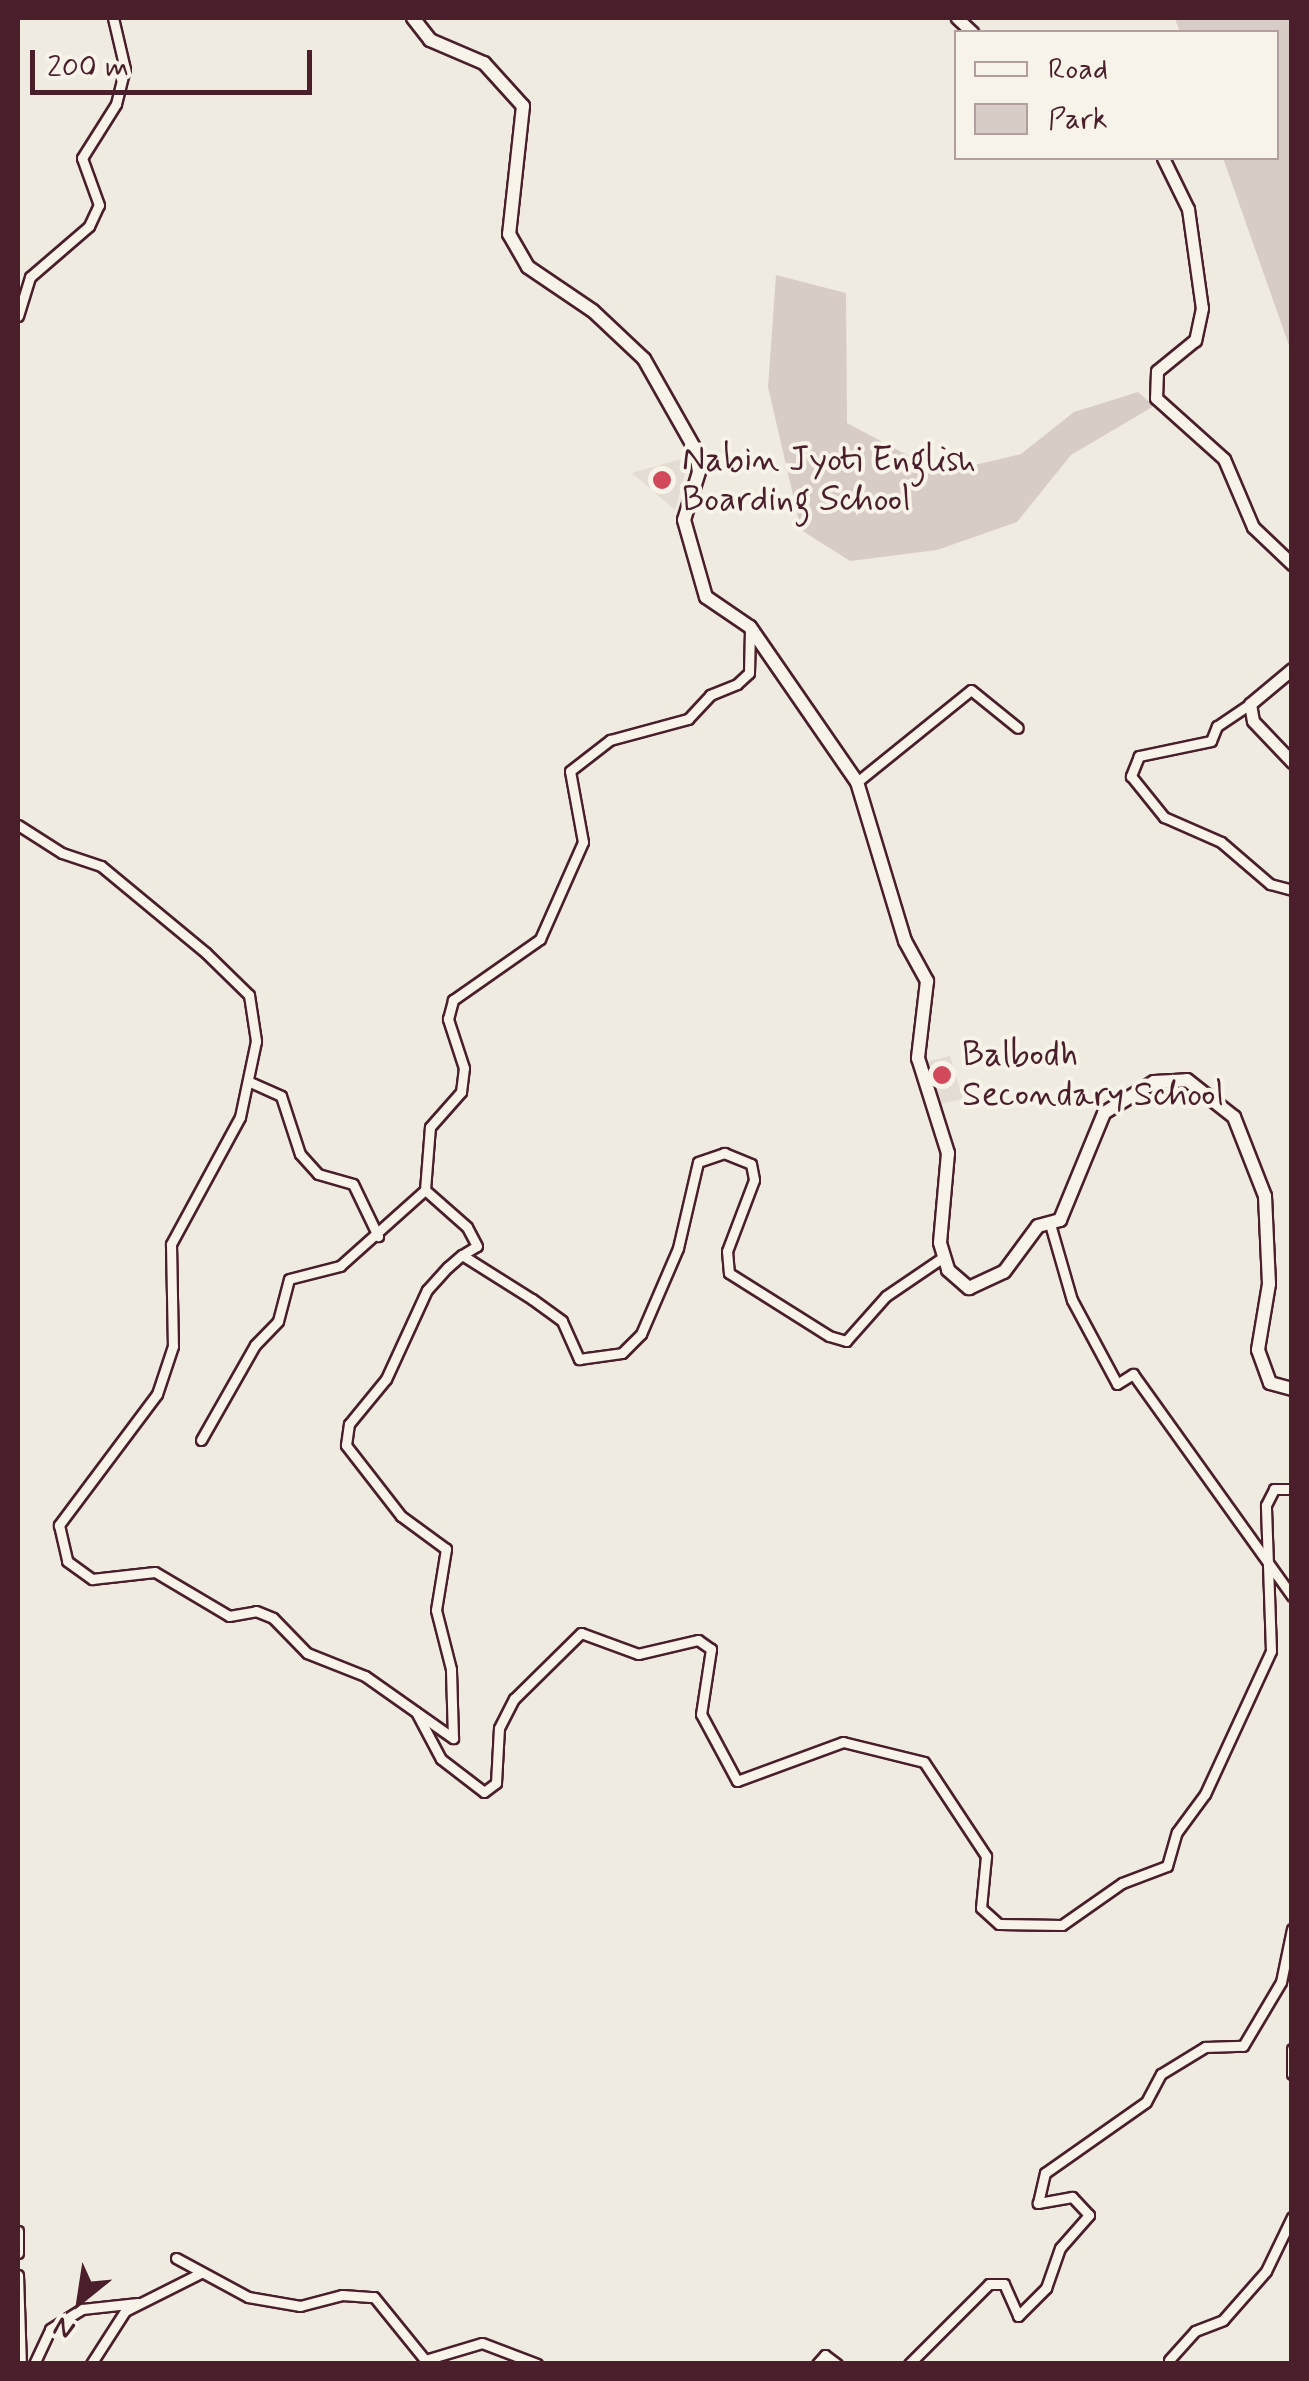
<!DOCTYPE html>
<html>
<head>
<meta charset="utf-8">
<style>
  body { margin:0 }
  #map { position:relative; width:1309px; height:2381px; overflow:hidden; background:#f0ebe0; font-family:Mynerve,sans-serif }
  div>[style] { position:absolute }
  .built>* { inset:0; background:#e3dcd2 }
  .green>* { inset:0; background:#d8cdc6 }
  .roads { filter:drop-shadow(2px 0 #4a1f2b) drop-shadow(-2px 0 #4a1f2b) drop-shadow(0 2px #4a1f2b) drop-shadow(0 -2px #4a1f2b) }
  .minor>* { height:9px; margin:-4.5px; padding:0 4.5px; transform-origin:4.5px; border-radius:4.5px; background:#f7f3e8 }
  .tertiary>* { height:11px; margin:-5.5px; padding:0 5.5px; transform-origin:5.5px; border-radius:5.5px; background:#f7f3e8 }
  .secondary>* { height:12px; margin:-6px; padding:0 6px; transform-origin:6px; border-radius:6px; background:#f7f3e8 }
  .dots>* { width:28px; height:28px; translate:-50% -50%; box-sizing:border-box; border:5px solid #f7f3e8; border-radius:50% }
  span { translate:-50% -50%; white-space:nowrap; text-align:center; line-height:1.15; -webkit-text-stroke:8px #f7f3e8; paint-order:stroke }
  .poi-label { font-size:35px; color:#4a1f2b }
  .left { translate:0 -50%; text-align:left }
  .frame { position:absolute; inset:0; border:20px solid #4a1f2b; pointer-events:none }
  .legend { position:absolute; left:954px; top:30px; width:325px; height:130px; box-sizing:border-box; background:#f7f3e8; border:2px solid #b29e9c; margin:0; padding:12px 18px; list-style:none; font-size:30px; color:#4a1f2b }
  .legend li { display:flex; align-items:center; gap:20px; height:50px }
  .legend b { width:50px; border:2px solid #b29e9c }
  .north { position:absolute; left:30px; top:2251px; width:100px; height:100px; -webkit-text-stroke:8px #f7f3e8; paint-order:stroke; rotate:210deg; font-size:28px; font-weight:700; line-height:40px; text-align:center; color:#4a1f2b }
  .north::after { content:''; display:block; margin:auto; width:35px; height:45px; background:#4a1f2b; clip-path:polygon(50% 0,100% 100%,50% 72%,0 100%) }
  .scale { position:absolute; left:30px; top:50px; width:282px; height:45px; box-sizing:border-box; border:5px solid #4a1f2b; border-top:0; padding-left:12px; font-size:30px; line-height:35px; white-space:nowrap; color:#4a1f2b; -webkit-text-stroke:8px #f7f3e8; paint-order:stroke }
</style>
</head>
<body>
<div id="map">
  <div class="built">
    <i style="clip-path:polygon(681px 459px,685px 474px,675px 510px,632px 473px)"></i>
    <i style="clip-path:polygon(950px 1056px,963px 1099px,940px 1104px,925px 1062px)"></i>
  </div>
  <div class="green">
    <i style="clip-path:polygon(1292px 18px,1292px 351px,1291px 351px,1223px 158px,1276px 158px,1276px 32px,1180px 32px,1175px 19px)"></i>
    <i style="clip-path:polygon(776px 275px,846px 293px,847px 423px,941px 473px,1021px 454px,1074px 412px,1138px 392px,1154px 406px,1071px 455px,1017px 522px,937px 550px,850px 561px,801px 530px,768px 387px)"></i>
  </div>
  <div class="roads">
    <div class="minor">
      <i style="left:18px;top:316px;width:41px;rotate:-72.9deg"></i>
      <i style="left:30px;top:277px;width:78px;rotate:-40.8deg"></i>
      <i style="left:89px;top:226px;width:23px;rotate:-65deg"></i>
      <i style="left:99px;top:205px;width:50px;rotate:-109.9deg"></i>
      <i style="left:82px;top:158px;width:64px;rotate:-57.8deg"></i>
      <i style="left:116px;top:104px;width:36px;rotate:-76deg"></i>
      <i style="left:125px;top:69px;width:52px;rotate:-103.2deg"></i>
      <i style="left:1250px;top:704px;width:40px;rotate:146deg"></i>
      <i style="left:1217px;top:726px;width:16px;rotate:112deg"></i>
      <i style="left:1211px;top:741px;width:74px;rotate:168.2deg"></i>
      <i style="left:1139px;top:756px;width:22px;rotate:112deg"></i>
      <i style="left:1131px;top:776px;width:53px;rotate:51.2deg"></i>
      <i style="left:1164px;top:817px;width:62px;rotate:23.7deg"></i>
      <i style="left:1221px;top:842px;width:65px;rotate:40.6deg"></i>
      <i style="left:1270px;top:884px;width:23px;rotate:15deg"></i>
      <i style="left:857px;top:782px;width:146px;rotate:-38.9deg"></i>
      <i style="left:971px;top:690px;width:60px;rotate:39deg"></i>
      <i style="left:18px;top:825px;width:52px;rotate:32.5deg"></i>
      <i style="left:62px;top:853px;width:41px;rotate:18.4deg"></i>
      <i style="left:101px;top:866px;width:136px;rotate:39.6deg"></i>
      <i style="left:206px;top:953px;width:60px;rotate:44.3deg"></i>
      <i style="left:249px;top:995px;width:47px;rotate:81.3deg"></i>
      <i style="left:256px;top:1041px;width:78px;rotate:101.9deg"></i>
      <i style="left:240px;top:1117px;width:145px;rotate:118.5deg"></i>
      <i style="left:171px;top:1244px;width:102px;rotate:88.9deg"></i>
      <i style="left:173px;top:1346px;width:51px;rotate:108.4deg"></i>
      <i style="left:157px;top:1394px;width:164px;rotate:126.8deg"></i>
      <i style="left:59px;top:1525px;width:37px;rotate:77deg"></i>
      <i style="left:67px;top:1561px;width:31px;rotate:36deg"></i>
      <i style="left:92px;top:1579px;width:63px;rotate:-6.3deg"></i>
      <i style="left:155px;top:1572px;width:86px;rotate:30.7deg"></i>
      <i style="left:229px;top:1616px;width:27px;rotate:-10deg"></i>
      <i style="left:256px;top:1611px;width:18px;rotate:22deg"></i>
      <i style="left:273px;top:1618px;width:49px;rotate:45.8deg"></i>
      <i style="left:307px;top:1653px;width:62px;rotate:21.6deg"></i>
      <i style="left:365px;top:1676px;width:108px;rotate:35.2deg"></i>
      <i style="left:453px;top:1738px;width:69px;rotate:-91.7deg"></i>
      <i style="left:451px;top:1669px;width:61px;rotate:-104.3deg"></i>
      <i style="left:436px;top:1610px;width:62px;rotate:-80.7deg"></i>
      <i style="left:446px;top:1549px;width:56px;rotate:-143.7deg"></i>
      <i style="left:401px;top:1516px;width:90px;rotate:-127.8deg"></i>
      <i style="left:346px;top:1445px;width:21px;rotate:-82deg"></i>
      <i style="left:349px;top:1424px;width:58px;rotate:-50.6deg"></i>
      <i style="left:386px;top:1379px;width:98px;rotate:-65.3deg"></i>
      <i style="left:427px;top:1290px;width:31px;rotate:-48deg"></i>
      <i style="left:448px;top:1267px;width:18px;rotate:-41deg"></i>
      <i style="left:462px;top:1255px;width:83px;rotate:32.2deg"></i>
      <i style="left:532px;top:1299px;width:37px;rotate:36deg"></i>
      <i style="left:562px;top:1321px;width:42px;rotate:65.9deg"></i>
      <i style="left:579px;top:1359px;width:43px;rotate:-7.9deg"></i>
      <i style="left:622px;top:1353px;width:27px;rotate:-45deg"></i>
      <i style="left:641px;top:1334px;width:94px;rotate:-66.7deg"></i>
      <i style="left:678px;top:1248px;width:88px;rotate:-76.9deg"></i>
      <i style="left:698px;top:1162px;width:28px;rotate:-19deg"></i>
      <i style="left:724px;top:1153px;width:29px;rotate:22deg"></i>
      <i style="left:751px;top:1164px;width:16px;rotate:79deg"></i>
      <i style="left:754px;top:1180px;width:76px;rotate:110.8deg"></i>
      <i style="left:727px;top:1251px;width:22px;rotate:85deg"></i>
      <i style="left:729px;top:1273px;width:118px;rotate:32.2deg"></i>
      <i style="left:829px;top:1336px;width:18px;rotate:16deg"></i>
      <i style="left:846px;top:1341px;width:60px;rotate:-48.4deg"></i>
      <i style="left:886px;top:1296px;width:68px;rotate:-34.2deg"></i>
      <i style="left:250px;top:1082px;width:34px;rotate:24deg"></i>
      <i style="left:281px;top:1096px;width:61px;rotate:71.9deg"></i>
      <i style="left:300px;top:1154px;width:27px;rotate:48deg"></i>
      <i style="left:318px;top:1174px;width:36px;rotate:16deg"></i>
      <i style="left:353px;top:1184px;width:58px;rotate:64.3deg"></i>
      <i style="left:1050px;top:1224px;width:79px;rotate:73.9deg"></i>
      <i style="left:1072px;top:1300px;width:95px;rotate:61.8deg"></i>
      <i style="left:1117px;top:1384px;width:19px;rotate:-32deg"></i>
      <i style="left:1133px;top:1374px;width:273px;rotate:54.4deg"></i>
      <i style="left:462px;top:1255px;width:17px;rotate:-31deg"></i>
      <i style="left:477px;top:1246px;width:21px;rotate:-118deg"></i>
      <i style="left:467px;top:1227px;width:56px;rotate:-138.6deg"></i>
      <i style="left:425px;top:1190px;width:63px;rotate:-85.5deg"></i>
      <i style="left:430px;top:1127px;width:47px;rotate:-48.5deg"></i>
      <i style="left:461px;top:1092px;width:24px;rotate:-83deg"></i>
      <i style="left:464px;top:1068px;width:52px;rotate:-108.1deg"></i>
      <i style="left:448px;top:1019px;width:20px;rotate:-75deg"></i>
      <i style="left:453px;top:1000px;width:106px;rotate:-35deg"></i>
      <i style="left:540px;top:939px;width:106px;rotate:-66.1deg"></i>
      <i style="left:583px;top:842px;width:72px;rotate:-100.4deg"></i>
      <i style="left:570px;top:771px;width:51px;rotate:-37.8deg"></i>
      <i style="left:610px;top:740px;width:81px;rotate:-15.1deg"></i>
      <i style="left:688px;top:719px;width:33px;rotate:-47deg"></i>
      <i style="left:710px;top:695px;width:29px;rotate:-22deg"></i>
      <i style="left:737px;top:684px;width:16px;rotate:-43deg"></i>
      <i style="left:749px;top:673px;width:43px;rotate:-88.7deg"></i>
      <i style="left:201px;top:1440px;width:109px;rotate:-60.4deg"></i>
      <i style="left:255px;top:1345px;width:33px;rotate:-46deg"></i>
      <i style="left:278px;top:1321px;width:43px;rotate:-75.3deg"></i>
      <i style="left:289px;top:1279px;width:53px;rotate:-14.3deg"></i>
      <i style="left:340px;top:1266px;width:114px;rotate:-41.8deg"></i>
      <i style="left:416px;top:1712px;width:53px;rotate:62deg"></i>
      <i style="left:441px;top:1759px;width:54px;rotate:37.5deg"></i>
      <i style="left:484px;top:1792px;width:15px;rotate:-37deg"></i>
      <i style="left:496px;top:1783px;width:55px;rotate:-86.9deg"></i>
      <i style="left:499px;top:1728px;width:33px;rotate:-63deg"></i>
      <i style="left:514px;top:1699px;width:94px;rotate:-44.6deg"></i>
      <i style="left:581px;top:1633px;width:61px;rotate:20.2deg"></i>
      <i style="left:638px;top:1654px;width:62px;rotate:-13.1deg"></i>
      <i style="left:698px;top:1640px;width:16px;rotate:35deg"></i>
      <i style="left:711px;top:1649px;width:66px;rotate:98.7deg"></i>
      <i style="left:701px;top:1714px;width:76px;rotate:61.8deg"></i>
      <i style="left:737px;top:1781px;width:113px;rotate:-20.2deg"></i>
      <i style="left:843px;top:1742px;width:83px;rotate:13.9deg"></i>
      <i style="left:924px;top:1762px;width:113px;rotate:56.6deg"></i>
      <i style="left:986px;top:1856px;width:52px;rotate:95.5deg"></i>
      <i style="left:981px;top:1908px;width:24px;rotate:42deg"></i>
      <i style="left:999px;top:1924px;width:63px;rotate:0.9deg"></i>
      <i style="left:1062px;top:1925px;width:73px;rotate:-35deg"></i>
      <i style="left:1122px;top:1883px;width:48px;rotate:-20.7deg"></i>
      <i style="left:1167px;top:1866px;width:35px;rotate:-74deg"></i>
      <i style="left:1177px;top:1832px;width:47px;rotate:-53.6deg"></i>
      <i style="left:1205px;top:1794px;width:157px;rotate:-65.2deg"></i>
      <i style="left:1271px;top:1651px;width:146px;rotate:-92deg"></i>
      <i style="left:1266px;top:1505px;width:18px;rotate:-63deg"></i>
      <i style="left:1274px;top:1489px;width:18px"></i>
      <i style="left:1292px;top:2049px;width:25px;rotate:90deg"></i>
      <i style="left:18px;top:2231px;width:22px;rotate:90deg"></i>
      <i style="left:176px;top:2258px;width:82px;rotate:28.4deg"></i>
      <i style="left:248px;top:2297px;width:53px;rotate:9.8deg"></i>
      <i style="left:300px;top:2306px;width:43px;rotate:-14.7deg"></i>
      <i style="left:342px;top:2295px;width:32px;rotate:4deg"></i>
      <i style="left:374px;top:2297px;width:81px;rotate:51deg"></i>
      <i style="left:425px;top:2360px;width:59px;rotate:-16.6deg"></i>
      <i style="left:482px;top:2343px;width:59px;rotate:20.9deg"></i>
      <i style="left:18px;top:2275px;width:89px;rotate:88.1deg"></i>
      <i style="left:1169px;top:2360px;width:39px;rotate:-48deg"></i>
      <i style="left:1195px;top:2331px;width:30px;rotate:-21deg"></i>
      <i style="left:1223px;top:2320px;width:65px;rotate:-48.7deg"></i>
      <i style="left:1266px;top:2271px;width:60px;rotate:-64.3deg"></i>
      <i style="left:34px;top:2364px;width:38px;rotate:-65deg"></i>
      <i style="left:50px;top:2329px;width:38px;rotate:-32deg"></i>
      <i style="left:82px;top:2309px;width:56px;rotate:-6.1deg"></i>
      <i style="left:91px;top:2364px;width:63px;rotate:-57.3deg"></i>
      <i style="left:125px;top:2311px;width:83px;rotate:-26.6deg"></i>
      <i style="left:817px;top:2364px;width:12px;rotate:-48deg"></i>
      <i style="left:825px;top:2355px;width:15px;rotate:37deg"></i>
      <i style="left:909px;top:2364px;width:113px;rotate:-45deg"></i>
      <i style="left:989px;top:2284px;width:15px"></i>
      <i style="left:1004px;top:2284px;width:35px;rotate:66deg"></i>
      <i style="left:1018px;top:2316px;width:40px;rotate:-45deg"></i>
      <i style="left:1046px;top:2288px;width:42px;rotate:-70.7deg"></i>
      <i style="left:1060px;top:2248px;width:44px;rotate:-48.7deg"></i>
      <i style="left:1089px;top:2215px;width:25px;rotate:-133deg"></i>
      <i style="left:1072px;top:2197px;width:35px;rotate:170deg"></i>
      <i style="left:1038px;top:2203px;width:31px;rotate:-77deg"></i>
      <i style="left:1045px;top:2173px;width:123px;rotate:-35.1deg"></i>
      <i style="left:1146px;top:2102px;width:32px;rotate:-62deg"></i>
      <i style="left:1161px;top:2074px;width:52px;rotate:-31.5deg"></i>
      <i style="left:1205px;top:2047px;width:38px;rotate:-2deg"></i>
      <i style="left:1243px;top:2046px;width:74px;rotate:-59.3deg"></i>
      <i style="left:1281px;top:1982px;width:54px;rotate:-78.3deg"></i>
    </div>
    <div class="tertiary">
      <i style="left:957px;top:18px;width:21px;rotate:43deg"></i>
      <i style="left:1163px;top:158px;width:57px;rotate:63.9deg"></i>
      <i style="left:1188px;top:209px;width:100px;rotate:82deg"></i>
      <i style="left:1202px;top:308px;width:33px;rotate:102deg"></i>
      <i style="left:1195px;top:340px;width:49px;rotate:140.8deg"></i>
      <i style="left:1157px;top:371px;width:27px;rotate:92deg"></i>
      <i style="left:1156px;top:398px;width:91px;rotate:41.9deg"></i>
      <i style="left:1224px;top:459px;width:74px;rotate:66.9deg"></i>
      <i style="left:1253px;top:527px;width:54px;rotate:43.5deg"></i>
      <i style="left:1292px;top:669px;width:55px;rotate:140.2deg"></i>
      <i style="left:1250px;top:704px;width:17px;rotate:80deg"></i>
      <i style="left:1253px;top:721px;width:57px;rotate:46.4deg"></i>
    </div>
    <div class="secondary">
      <i style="left:413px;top:18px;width:28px;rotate:52deg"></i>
      <i style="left:430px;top:40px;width:59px;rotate:23.1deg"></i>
      <i style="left:484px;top:63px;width:58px;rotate:47.8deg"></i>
      <i style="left:523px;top:106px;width:129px;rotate:96.2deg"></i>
      <i style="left:509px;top:234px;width:38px;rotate:60deg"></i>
      <i style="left:528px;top:267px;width:78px;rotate:34.1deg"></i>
      <i style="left:593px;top:311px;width:70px;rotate:43.3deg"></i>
      <i style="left:644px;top:359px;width:106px;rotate:60.5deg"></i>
      <i style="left:696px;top:451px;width:21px;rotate:82deg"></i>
      <i style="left:699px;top:472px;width:50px;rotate:107.4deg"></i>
      <i style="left:684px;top:520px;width:80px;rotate:74.1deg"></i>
      <i style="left:706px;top:597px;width:53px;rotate:34.3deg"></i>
      <i style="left:750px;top:627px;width:188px;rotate:55.4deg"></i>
      <i style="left:857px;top:782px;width:166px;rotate:73.2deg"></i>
      <i style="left:905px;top:941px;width:46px;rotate:61.2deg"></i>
      <i style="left:927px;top:981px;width:78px;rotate:96.7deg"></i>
      <i style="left:918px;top:1058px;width:100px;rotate:72.5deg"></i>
      <i style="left:948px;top:1153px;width:90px;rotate:95.1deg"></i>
      <i style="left:940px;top:1243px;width:28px;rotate:73deg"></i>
      <i style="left:948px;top:1270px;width:28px;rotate:41deg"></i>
      <i style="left:969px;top:1288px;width:38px;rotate:-25deg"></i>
      <i style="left:1004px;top:1272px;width:57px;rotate:-53.5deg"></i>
      <i style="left:1038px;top:1226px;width:23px;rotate:-15deg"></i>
      <i style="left:1060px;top:1220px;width:116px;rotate:-67.6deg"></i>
      <i style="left:1104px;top:1113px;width:59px;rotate:-31.8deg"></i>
      <i style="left:1154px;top:1082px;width:33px;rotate:-3deg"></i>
      <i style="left:1187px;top:1080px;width:60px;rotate:38.2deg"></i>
      <i style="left:1234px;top:1117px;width:85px;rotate:68.6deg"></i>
      <i style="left:1265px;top:1196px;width:88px;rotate:87.4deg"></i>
      <i style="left:1269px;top:1284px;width:67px;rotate:99.5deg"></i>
      <i style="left:1258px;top:1350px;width:35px;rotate:70deg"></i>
      <i style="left:1270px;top:1383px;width:23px;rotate:15deg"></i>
    </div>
  </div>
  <div class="dots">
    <i style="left:662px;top:480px;background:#d1495b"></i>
    <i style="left:942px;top:1075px;background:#d1495b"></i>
  </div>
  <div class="poi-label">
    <span class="left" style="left:682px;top:480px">Nabin Jyoti English<br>Boarding School</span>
    <span class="left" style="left:962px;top:1075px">Balbodh<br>Secondary School</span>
  </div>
  <div class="frame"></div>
  <ul class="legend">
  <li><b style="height:12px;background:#f7f3e8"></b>Road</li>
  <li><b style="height:28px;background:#d8cdc6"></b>Park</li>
  </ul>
  <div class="north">N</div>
  <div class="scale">200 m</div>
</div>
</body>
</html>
